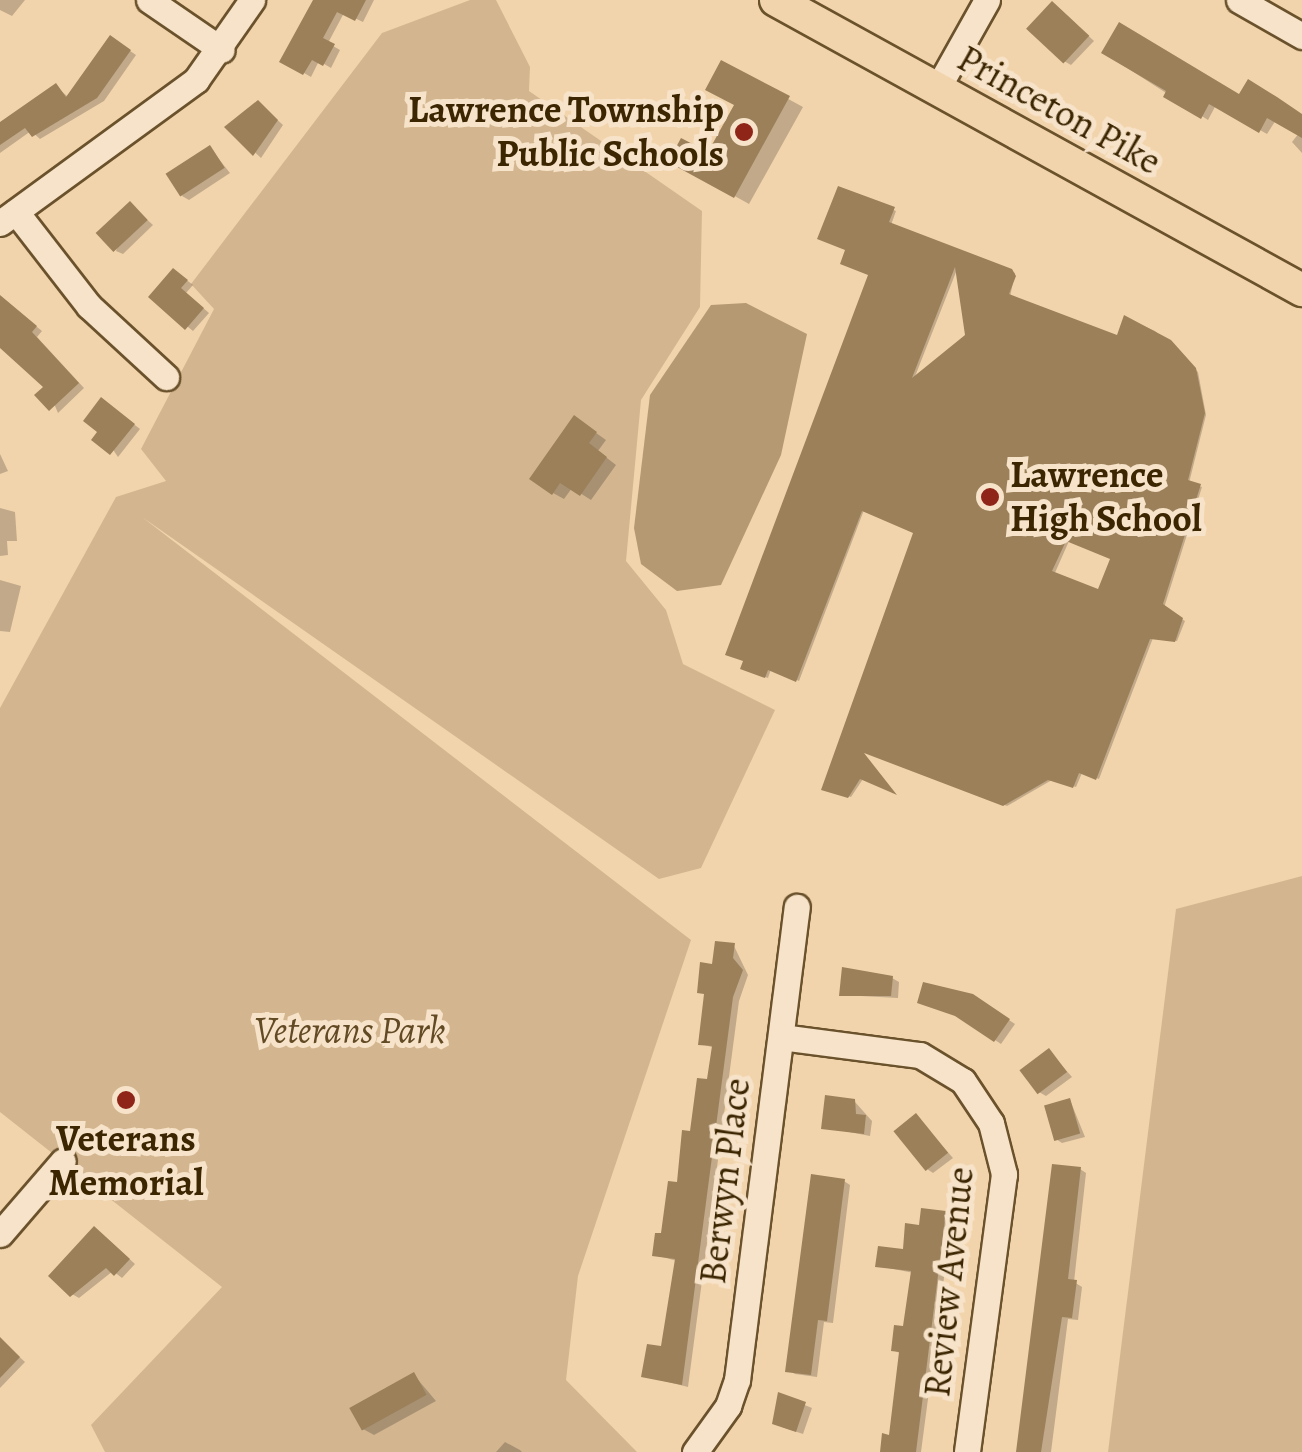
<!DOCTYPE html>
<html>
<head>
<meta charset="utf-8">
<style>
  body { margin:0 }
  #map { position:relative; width:1302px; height:1452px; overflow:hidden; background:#f2d4ac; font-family:Alegreya,serif }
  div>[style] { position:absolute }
  .green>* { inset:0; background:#d3b68f }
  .water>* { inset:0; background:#b49972 }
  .shadow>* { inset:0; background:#0003 }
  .building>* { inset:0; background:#9b805a; transform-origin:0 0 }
  .roads { filter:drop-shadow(2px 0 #6a522c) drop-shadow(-2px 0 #6a522c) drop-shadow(0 2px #6a522c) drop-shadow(0 -2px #6a522c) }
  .minor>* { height:25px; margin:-12.5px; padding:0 12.5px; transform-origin:12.5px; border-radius:12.5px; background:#f7e3c9 }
  .major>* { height:32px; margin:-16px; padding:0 16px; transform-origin:16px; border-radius:16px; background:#f2d4ac }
  .dots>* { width:28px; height:28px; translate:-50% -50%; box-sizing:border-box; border:5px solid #f7e3c9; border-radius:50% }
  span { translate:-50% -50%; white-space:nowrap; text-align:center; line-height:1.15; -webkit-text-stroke:10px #f7e3c9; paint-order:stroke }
  .poi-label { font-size:38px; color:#3c2602; font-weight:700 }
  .right { translate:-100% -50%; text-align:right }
  .left { translate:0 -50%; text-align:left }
  .street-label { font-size:38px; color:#3c2602 }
  .park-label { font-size:38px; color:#624a25; font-style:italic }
</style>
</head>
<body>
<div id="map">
  <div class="green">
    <i style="clip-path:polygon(470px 0,496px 0,530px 67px,529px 91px,702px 211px,700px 307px,641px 400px,626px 561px,666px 610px,683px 664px,775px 710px,701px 868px,659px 879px,142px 517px,691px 940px,578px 1276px,566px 1380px,637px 1452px,105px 1452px,91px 1425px,222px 1287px,0 1112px,0 708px,116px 497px,166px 481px,141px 449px,214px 309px,191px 284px,382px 33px)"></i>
    <i style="clip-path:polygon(1302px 876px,1302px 1452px,1108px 1452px,1176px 909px)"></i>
  </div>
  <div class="water">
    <i style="clip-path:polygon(746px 303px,807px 334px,781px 455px,721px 585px,677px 591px,641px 564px,634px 528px,650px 395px,711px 305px)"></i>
  </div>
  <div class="shadow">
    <i style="clip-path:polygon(0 0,25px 0,12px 16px,0 10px)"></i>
    <i style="clip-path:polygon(314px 0,374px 0,363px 22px,344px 13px,328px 43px,340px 50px,331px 68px,319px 61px,311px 77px,283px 61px)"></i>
    <i style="clip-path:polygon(1059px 8px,1094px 41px,1071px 65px,1064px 61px)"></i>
    <i style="clip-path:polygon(117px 42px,136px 55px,104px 101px,40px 139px,31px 131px,0 153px,0 125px,56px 86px,69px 98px)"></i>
    <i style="clip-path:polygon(1104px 53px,1302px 119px,1302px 153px,1292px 142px,1299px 133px,1276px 120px,1267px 134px,1216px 105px,1208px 120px)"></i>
    <i style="clip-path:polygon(722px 63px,803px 107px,749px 204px,672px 161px,709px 155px,737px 105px)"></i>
    <i style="clip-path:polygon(259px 103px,283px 125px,261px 158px,227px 127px)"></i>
    <i style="clip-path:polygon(210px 148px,230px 173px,189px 200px,182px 196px)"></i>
    <i style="clip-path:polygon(evenodd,839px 190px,896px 211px,891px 225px,1015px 273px,1010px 297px,1119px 338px,1126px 318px,1155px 331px,1198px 372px,1206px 415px,1189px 483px,1202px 487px,1164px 608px,1185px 621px,1177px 641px,1153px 638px,1099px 779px,1082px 773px,1076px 787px,1052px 780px,1007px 806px,860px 750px,863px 779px,851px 797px,826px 790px,916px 532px,864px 510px,799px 681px,771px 669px,768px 678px,745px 669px,871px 274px,848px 250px,839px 190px,958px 267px,967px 336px,914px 379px,958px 267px,839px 190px,1069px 541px,1113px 558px,1099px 592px,1054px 575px,1069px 541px)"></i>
    <i style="clip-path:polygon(130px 204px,153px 225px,123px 254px,116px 251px)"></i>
    <i style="clip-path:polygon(180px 275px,193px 285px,186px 293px,209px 313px,193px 331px,151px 297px)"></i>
    <i style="clip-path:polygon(0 297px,42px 331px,37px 337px,84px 388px,58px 413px,47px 387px,0 345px)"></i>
    <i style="clip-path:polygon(108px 404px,140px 429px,118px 457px,101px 432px)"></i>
    <i style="clip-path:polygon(585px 425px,606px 440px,598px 451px,616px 465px,591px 500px,572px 488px,564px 499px,553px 493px)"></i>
    <i style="clip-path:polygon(0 454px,8px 471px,0 474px)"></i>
    <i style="clip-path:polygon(0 508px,15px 512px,17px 541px,7px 541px,8px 555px,0 556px)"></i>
    <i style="clip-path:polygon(0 580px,21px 586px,10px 632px,0 631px)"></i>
    <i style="clip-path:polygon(734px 946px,748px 975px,739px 1001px,688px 1387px,644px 1376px,663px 1349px,677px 1261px,655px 1255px,709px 1082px,715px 1048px,701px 1044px,715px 966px)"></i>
    <i style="clip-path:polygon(892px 978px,899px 982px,898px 998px,842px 995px)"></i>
    <i style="clip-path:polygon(980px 1001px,1015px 1024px,1001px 1044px,962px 1018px)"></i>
    <i style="clip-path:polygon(1049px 1051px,1072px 1077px,1046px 1096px,1039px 1092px)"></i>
    <i style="clip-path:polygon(1070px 1100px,1085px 1137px,1062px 1143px,1056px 1139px)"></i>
    <i style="clip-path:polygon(855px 1102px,872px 1121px,870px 1136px,823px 1127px)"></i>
    <i style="clip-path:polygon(916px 1116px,953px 1158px,933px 1173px,927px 1169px)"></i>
    <i style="clip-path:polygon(1080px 1169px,1086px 1173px,1074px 1282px,1082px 1287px,1078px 1320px,1068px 1319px,1051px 1452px,1019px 1452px)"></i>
    <i style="clip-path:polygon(844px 1181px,850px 1185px,833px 1323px,824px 1322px,817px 1377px,795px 1374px,788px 1370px)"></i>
    <i style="clip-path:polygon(946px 1213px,952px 1217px,921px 1452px,880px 1452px,892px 1437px,902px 1354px,893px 1350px,906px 1329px,914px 1273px,878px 1266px,905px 1252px,922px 1227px)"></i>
    <i style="clip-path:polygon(101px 1233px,135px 1264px,122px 1278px,113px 1271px,79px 1298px,72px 1294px)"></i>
    <i style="clip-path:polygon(0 1339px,25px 1362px,0 1388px)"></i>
    <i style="clip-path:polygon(414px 1375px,436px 1401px,374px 1435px,363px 1429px)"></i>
    <i style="clip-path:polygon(780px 1395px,812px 1408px,803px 1434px,782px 1427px)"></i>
    <i style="clip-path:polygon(505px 1442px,520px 1450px,522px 1452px,496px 1452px)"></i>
  </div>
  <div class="building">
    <i style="clip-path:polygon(313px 0,366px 0,355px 21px,337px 12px,323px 38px,335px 44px,323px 66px,312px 60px,303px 75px,279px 62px)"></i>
    <i style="left:1052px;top:1px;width:51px;height:38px;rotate:43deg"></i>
    <i style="clip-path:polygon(1119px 22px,1239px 94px,1248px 79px,1277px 97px,1302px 114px,1302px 138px,1267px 118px,1259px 133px,1209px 104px,1201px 119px,1163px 97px,1166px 91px,1101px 53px)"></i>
    <i style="clip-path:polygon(110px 35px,131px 50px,97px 98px,32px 137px,25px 128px,0 145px,0 122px,56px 83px,66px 97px)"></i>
    <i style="clip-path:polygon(721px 60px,790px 96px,734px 198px,668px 162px,681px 138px,708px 152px,734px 105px,705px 90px)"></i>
    <i style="clip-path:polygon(258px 100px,278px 120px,253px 156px,224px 127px)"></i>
    <i style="left:210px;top:145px;width:27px;height:53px;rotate:57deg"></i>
    <i style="clip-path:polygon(evenodd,838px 186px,895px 207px,889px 222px,1012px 269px,1016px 276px,1009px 294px,1117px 335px,1124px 315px,1171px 340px,1196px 368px,1205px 413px,1188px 480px,1201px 484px,1163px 604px,1183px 618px,1175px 642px,1150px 639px,1096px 780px,1079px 773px,1073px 788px,1048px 780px,1003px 806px,864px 753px,897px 795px,860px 779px,848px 798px,821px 790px,913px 533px,862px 511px,796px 682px,768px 670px,765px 678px,740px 669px,743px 661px,725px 655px,868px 275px,840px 264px,845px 250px,817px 239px,838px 186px,955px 267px,965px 335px,912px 378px,955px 267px,838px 186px,1066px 541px,1110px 559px,1098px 589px,1052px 571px,1066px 541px)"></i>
    <i style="left:130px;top:201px;width:26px;height:47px;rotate:47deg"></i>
    <i style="clip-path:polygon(173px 268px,188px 280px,181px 288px,204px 308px,185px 330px,148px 297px)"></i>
    <i style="clip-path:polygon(0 295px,37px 326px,32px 332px,79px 383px,49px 411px,34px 395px,43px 387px,0 348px)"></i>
    <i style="clip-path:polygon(101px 397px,135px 424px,110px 455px,91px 440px,97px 432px,83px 421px)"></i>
    <i style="clip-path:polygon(574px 415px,597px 432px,589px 443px,607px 457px,580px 496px,560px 483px,552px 495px,529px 479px)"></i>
    <i style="clip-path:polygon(715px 941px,735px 943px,733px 958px,743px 970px,733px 997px,682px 1385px,641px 1377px,647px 1344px,661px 1346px,675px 1259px,652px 1256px,655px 1233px,661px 1233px,668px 1181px,677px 1182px,682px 1130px,690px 1131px,697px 1078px,707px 1079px,712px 1046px,698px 1045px,704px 994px,697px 993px,700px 962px,712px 964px)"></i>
    <i style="clip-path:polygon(842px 967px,893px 976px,891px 996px,839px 996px)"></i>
    <i style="clip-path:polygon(923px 982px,973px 994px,1010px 1019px,994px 1042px,955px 1016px,917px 1003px)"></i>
    <i style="left:1049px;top:1048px;width:30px;height:37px;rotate:53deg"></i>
    <i style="clip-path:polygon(825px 1095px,855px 1099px,856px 1114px,866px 1115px,864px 1134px,821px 1129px)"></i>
    <i style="left:1070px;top:1098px;width:37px;height:27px;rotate:74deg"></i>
    <i style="left:916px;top:1113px;width:51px;height:29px;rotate:51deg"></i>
    <i style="clip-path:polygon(1052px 1164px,1081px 1167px,1068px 1279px,1077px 1280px,1072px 1318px,1062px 1317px,1041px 1452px,1016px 1452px)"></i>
    <i style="clip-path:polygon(811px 1174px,845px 1179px,827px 1321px,818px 1320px,811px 1375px,785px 1372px)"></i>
    <i style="clip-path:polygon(921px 1208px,946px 1211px,916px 1452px,880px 1452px,882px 1433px,889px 1435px,899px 1352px,891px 1351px,894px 1325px,903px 1326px,911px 1271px,875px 1267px,878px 1246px,903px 1249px,905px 1223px,919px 1225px)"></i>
    <i style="clip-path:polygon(94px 1226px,130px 1259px,114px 1276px,106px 1268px,70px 1297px,48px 1276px)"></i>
    <i style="clip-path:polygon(0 1337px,20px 1357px,0 1378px)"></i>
    <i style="left:414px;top:1372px;width:26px;height:74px;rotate:61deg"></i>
    <i style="clip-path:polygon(778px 1392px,806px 1402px,796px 1432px,772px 1424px)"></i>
  </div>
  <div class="roads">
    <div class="minor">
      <i style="left:149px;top:0;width:88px;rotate:34.4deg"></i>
      <i style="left:1239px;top:0;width:73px;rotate:29.7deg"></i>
      <i style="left:937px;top:89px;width:102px;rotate:-60.7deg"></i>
      <i style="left:16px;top:212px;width:119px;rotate:52.2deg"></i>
      <i style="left:89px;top:306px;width:105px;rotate:42.7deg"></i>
      <i style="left:0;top:223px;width:243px;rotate:-36.1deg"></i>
      <i style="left:196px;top:80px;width:98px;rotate:-55deg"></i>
      <i style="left:781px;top:1037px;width:140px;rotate:7.4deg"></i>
      <i style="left:920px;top:1055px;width:50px;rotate:31.2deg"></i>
      <i style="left:963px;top:1081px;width:50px;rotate:56.3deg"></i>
      <i style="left:991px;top:1123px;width:53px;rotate:75.7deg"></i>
      <i style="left:1004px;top:1174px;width:280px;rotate:97.6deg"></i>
      <i style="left:0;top:1234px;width:96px;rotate:-49.2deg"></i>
      <i style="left:695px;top:1452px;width:57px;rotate:-54.3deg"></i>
      <i style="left:728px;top:1406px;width:28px;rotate:-71deg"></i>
      <i style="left:737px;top:1380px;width:477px;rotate:-82.8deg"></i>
    </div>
    <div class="major">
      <i style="left:776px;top:0;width:601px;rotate:28.87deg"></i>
    </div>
  </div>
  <div class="dots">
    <i style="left:744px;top:132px;background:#8f2418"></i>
    <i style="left:990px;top:497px;background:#8f2418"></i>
    <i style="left:126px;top:1100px;background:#8f2418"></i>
  </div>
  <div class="poi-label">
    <span class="right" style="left:724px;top:132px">Lawrence Township<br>Public Schools</span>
    <span class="left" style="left:1010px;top:497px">Lawrence<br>High School</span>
    <span style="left:126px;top:1161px">Veterans<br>Memorial</span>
  </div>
  <div class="street-label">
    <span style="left:1059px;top:110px;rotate:29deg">Princeton Pike</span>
    <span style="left:725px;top:1181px;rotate:-83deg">Berwyn Place</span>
    <span style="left:949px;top:1282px;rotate:-84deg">Review Avenue</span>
  </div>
  <div class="park-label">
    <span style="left:350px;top:1031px">Veterans Park</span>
  </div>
</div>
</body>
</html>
